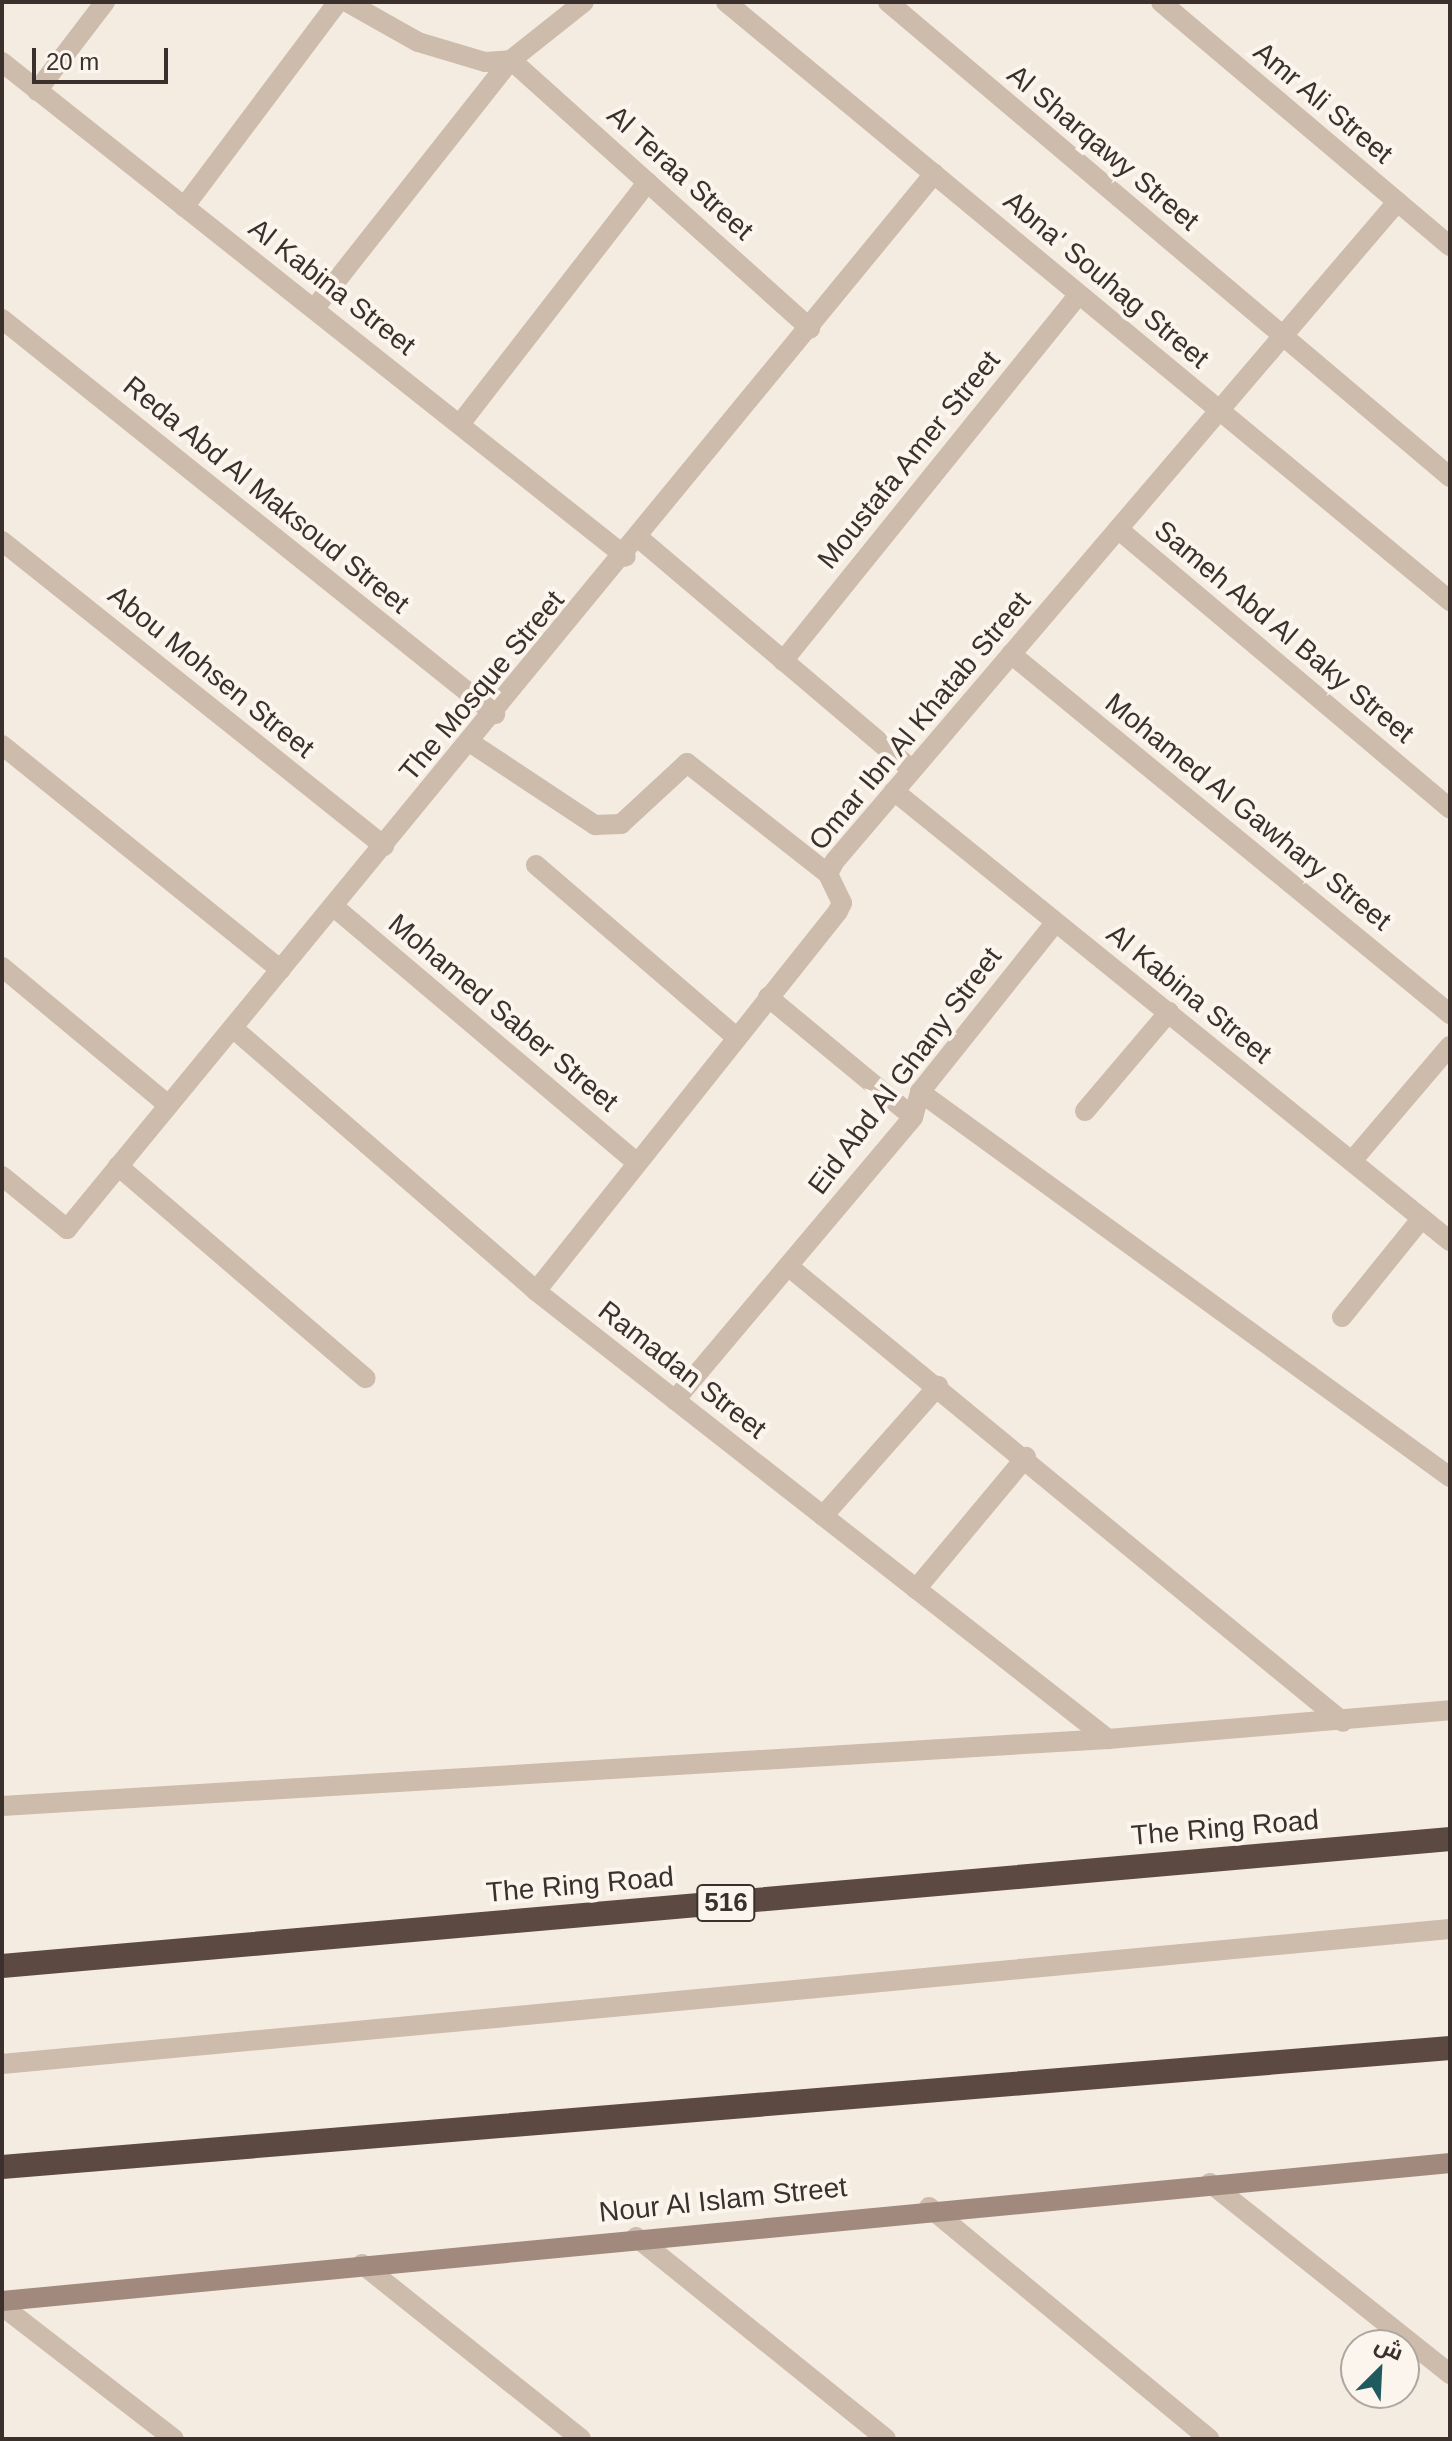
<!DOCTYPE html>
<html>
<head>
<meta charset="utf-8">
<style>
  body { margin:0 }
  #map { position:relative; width:1452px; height:2441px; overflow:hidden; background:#f4ebe1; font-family:Helvetica,Cairo,sans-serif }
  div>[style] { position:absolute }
  .lane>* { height:20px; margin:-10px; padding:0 10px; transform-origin:10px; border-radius:10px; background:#cdbbac }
  .street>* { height:20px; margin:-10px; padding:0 10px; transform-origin:10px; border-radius:10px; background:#cdbbac }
  .secondary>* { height:20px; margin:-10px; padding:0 10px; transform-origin:10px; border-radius:10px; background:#a18a7d }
  .highway>* { height:24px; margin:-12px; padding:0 12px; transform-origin:12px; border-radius:12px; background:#5c4a42 }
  span { translate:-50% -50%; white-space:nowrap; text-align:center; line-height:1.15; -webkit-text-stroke:8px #fbf5ee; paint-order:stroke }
  .shield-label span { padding:2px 6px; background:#fbf5ee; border:2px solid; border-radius:6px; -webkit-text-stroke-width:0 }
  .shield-label { font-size:26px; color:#3b302b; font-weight:700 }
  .street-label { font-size:28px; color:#3b302b }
  .frame { position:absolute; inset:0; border:4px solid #3b302b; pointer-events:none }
  .north { position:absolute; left:1340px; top:2329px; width:80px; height:80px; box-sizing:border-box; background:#fbf5ee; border:2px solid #aea6a0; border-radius:50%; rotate:24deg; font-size:22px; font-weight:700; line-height:32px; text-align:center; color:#3b302b }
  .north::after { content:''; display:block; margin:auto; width:28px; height:36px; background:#1f5a5e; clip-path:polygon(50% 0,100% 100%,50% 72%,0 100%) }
  .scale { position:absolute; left:32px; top:48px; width:136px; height:36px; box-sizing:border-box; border:4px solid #3b302b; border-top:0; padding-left:10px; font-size:24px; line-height:28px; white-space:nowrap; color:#3b302b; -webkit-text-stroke:6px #fbf5ee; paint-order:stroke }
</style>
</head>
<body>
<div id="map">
  <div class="lane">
    <i style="left:2px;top:2064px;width:1454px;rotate:-5.33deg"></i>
  </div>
  <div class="street">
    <i style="left:347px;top:2px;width:81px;rotate:29.4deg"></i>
    <i style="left:418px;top:42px;width:70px;rotate:16.6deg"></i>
    <i style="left:485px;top:62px;width:26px;rotate:-4deg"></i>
    <i style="left:511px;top:60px;width:93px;rotate:-38.5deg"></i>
    <i style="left:726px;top:2px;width:940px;rotate:39.6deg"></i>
    <i style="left:888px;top:2px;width:736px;rotate:40.2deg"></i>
    <i style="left:1161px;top:2px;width:378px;rotate:40.2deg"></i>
    <i style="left:2px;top:62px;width:796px;rotate:38.42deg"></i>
    <i style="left:37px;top:91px;width:112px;rotate:-52.6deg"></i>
    <i style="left:184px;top:207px;width:256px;rotate:-53.1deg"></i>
    <i style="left:314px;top:309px;width:318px;rotate:-51.7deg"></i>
    <i style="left:511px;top:60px;width:402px;rotate:41.9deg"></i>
    <i style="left:2px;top:319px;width:632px;rotate:38.7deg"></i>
    <i style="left:460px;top:424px;width:306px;rotate:-52.2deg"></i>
    <i style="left:1118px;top:529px;width:434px;rotate:40.1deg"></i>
    <i style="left:640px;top:539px;width:357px;rotate:40.3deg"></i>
    <i style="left:2px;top:541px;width:489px;rotate:38.6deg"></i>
    <i style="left:1011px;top:654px;width:568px;rotate:39.35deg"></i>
    <i style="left:783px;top:661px;width:471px;rotate:-51.1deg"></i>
    <i style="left:471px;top:743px;width:149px;rotate:33.5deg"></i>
    <i style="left:595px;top:825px;width:26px;rotate:-2deg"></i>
    <i style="left:621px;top:824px;width:90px;rotate:-42.7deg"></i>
    <i style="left:687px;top:763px;width:179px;rotate:38.2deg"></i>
    <i style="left:2px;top:745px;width:358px;rotate:38.9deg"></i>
    <i style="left:894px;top:791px;width:715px;rotate:38.99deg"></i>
    <i style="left:536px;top:865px;width:265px;rotate:40.7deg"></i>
    <i style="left:333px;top:906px;width:398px;rotate:40.2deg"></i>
    <i style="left:2px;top:967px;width:216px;rotate:39.7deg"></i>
    <i style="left:768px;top:997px;width:188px;rotate:39.6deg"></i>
    <i style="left:234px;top:1029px;width:400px;rotate:40.9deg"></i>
    <i style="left:536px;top:1291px;width:727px;rotate:38.07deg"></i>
    <i style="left:920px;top:1092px;width:655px;rotate:36deg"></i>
    <i style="left:1085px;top:1111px;width:130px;rotate:-49.7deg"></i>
    <i style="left:1352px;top:1161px;width:151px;rotate:-49.6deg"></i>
    <i style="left:118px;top:1166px;width:326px;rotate:40.6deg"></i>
    <i style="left:2px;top:1176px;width:84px;rotate:39.2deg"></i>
    <i style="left:67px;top:1229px;width:1366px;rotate:-50.59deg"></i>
    <i style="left:788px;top:1266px;width:718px;rotate:39.41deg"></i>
    <i style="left:536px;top:1291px;width:485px;rotate:-51.5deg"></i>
    <i style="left:838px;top:911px;width:9px;rotate:-63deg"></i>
    <i style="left:842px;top:903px;width:32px;rotate:-116deg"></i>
    <i style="left:828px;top:874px;width:13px;rotate:-63deg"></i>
    <i style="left:834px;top:862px;width:868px;rotate:-49.53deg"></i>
    <i style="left:1342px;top:1317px;width:127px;rotate:-51.1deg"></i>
    <i style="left:675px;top:1400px;width:370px;rotate:-49.9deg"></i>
    <i style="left:913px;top:1117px;width:26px;rotate:-74deg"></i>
    <i style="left:920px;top:1092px;width:216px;rotate:-51.4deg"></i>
    <i style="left:823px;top:1516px;width:174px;rotate:-48.5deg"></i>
    <i style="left:916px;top:1589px;width:172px;rotate:-50.2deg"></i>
    <i style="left:2px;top:1806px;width:1108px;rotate:-3.47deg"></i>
    <i style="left:1108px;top:1739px;width:343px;rotate:-4.8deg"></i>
    <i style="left:1210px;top:2183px;width:307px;rotate:38.5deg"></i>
    <i style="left:929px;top:2207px;width:364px;rotate:39.6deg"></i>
    <i style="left:636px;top:2237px;width:321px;rotate:38.9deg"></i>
    <i style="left:362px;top:2264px;width:280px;rotate:38.6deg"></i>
    <i style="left:2px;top:2306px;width:217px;rotate:37.7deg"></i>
  </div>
  <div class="secondary">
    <i style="left:2px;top:2301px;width:1455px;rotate:-5.44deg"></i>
  </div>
  <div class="highway">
    <i style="left:2px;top:1966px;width:1454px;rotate:-5.01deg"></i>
    <i style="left:2px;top:2167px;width:1453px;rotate:-4.7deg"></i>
  </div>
  <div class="shield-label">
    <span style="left:726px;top:1903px">516</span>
  </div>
  <div class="street-label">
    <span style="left:1323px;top:103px;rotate:40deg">Amr Ali Street</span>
    <span style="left:1103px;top:148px;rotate:40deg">Al Sharqawy Street</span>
    <span style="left:680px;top:173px;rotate:42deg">Al Teraa Street</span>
    <span style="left:1106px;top:280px;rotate:40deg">Abna' Souhag Street</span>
    <span style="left:332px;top:287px;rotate:38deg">Al Kabina Street</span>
    <span style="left:909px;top:460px;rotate:-51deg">Moustafa Amer Street</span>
    <span style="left:266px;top:495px;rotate:39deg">Reda Abd Al Maksoud Street</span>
    <span style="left:1284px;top:632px;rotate:40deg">Sameh Abd Al Baky Street</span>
    <span style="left:211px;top:672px;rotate:39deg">Abou Mohsen Street</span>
    <span style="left:482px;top:686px;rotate:-50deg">The Mosque Street</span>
    <span style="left:920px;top:721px;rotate:-50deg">Omar Ibn Al Khatab Street</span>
    <span style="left:1248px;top:812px;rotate:39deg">Mohamed Al Gawhary Street</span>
    <span style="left:1189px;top:994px;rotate:39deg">Al Kabina Street</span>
    <span style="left:503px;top:1013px;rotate:40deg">Mohamed Saber Street</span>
    <span style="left:905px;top:1071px;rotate:-53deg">Eid Abd Al Ghany Street</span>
    <span style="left:682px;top:1370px;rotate:38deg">Ramadan Street</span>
    <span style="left:1225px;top:1828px;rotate:-5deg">The Ring Road</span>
    <span style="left:580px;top:1885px;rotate:-5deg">The Ring Road</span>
    <span style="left:723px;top:2200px;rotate:-6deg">Nour Al Islam Street</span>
  </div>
  <div class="frame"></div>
  <div class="north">ش</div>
  <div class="scale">20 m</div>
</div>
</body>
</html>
